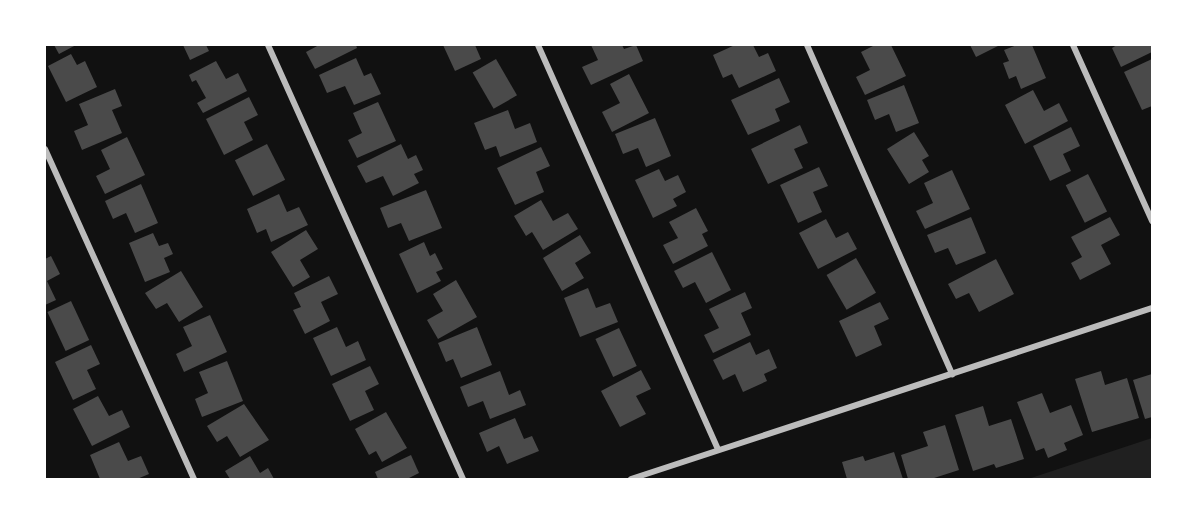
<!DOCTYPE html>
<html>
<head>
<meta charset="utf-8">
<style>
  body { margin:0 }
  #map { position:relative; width:1197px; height:524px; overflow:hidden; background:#111; font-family:Manrope,sans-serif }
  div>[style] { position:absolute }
  .green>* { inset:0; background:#202020 }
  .building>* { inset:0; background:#4a4a4a; transform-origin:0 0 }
  .minor>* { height:6px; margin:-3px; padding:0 3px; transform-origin:3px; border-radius:3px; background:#bcbcbc }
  span { translate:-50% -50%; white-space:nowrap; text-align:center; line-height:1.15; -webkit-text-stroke:4.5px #fff; paint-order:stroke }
  .frame { position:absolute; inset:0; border:46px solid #fff; pointer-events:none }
</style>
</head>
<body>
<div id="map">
  <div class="green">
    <i style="clip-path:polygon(1152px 438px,1152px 479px,1028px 479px)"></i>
  </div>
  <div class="building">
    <i style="clip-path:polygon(54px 45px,76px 45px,59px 54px)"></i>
    <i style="clip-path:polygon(183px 45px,206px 45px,209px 51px,190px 60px)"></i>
    <i style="clip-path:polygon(319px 45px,356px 45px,357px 48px,315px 69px,306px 52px)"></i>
    <i style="clip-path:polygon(443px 45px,475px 45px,481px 59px,455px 71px)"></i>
    <i style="clip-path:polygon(591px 45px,622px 45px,624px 49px,636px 45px,643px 61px,591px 85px,582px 67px,598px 60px)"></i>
    <i style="clip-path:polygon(735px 45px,753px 45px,759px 57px,768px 53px,776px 71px,739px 88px,732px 74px,723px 78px,713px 55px)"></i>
    <i style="clip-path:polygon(875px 45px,891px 45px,906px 76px,865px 95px,856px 77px,870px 70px,861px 52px)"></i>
    <i style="clip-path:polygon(970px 45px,1000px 45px,976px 57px)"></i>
    <i style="clip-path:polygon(1017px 45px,1032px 45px,1046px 78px,1021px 89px,1016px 76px,1009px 79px,1003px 63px,1009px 61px,1004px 50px)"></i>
    <i style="clip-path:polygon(1117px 45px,1152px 45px,1152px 52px,1121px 67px,1112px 48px)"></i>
    <i style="clip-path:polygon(71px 54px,77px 65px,85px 61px,97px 87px,66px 102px,48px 66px)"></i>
    <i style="clip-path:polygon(356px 58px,364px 76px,371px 73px,381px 94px,354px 105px,345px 86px,327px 93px,319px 75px)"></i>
    <i style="left:496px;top:59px;width:42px;height:27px;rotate:60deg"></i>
    <i style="clip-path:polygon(1152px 59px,1152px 106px,1142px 110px,1124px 72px)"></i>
    <i style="clip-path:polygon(216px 61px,226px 79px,238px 73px,247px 91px,203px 113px,197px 103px,206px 98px,196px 80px,192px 82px,189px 75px)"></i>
    <i style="clip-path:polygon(629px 74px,649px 113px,612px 132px,602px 112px,620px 103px,610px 84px)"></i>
    <i style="clip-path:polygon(779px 78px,790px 102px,775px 109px,780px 121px,748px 135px,731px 100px)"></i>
    <i style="clip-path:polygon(904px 85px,919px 123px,896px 132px,889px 114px,875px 120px,867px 100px)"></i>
    <i style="clip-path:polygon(115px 89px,122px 106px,112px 110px,122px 133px,82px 150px,74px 131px,88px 125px,79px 104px)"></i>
    <i style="clip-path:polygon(1033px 90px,1044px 111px,1059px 103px,1068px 121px,1025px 144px,1005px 105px)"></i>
    <i style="clip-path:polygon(249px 97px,258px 115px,244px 122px,253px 140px,224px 155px,206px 119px)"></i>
    <i style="clip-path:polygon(378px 102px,396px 141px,357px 158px,348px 140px,362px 133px,353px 113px)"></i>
    <i style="clip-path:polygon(508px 110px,515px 129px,530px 123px,537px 142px,500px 157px,496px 146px,485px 150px,474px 123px)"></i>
    <i style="clip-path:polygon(655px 118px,671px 156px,646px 167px,638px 148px,623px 154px,615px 134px)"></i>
    <i style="clip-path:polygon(800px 125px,808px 143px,794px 149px,803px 168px,768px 184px,751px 149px)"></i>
    <i style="clip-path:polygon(1071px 127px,1080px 146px,1063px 154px,1071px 171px,1050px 181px,1033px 146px)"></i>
    <i style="clip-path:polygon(914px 132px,929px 156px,922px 160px,929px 172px,909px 184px,887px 149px)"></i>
    <i style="clip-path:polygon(127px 137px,145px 175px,105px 194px,96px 176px,110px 169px,101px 150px)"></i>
    <i style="left:267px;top:144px;width:40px;height:36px;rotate:63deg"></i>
    <i style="clip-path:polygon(401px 144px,408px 159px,416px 155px,423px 170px,414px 174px,419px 183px,393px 196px,383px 176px,366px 183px,357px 166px)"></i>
    <i style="clip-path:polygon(541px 147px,550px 166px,536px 172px,544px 192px,515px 205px,497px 168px)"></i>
    <i style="clip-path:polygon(819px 167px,828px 186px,813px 192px,822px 212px,798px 223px,780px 185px)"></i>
    <i style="clip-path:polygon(659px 169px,665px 181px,678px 175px,686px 192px,673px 199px,677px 206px,653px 218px,635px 180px)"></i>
    <i style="clip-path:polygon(952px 170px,970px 209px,925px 229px,916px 211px,933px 203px,924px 183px)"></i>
    <i style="left:1088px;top:174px;width:42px;height:25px;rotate:63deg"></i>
    <i style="clip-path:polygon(141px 184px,158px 223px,135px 233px,126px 213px,113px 219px,105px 201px)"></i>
    <i style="clip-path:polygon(426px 190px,442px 228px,409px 241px,401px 223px,388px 228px,380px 208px)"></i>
    <i style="clip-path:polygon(279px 194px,287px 212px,299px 207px,308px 225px,271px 242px,266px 229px,257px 233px,247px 209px)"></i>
    <i style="clip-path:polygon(541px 200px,553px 221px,568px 213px,578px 229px,543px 250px,532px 232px,526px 236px,514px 216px)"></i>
    <i style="clip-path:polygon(696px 208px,708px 231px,702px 234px,708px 246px,673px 264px,663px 245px,678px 238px,669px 222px)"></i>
    <i style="clip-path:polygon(971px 217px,986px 253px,956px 265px,948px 248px,935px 253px,927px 235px)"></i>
    <i style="clip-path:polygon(1110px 217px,1120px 235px,1101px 245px,1111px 264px,1080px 280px,1071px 263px,1082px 257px,1071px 237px)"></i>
    <i style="clip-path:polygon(826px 219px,836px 238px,848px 232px,857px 249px,818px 269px,799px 233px)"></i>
    <i style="clip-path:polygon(306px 230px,318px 249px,300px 260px,310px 277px,293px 287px,271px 252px)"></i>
    <i style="clip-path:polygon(153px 233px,159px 246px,168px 243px,173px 254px,164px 258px,170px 272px,145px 282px,129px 243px)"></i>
    <i style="clip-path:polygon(580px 235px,591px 253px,575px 263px,584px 278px,562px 291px,543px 258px)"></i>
    <i style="clip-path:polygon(424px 242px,430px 256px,435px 253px,443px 269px,436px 272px,441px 281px,417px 293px,399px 254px)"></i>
    <i style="clip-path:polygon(712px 252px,731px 290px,706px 303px,695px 282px,683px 288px,674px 271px)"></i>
    <i style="clip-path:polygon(51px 256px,60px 274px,47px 281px,56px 300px,45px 305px,45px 259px)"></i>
    <i style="left:856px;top:258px;width:40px;height:34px;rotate:60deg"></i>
    <i style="clip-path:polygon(996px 259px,1014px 294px,979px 312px,969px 293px,956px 299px,948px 284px)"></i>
    <i style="clip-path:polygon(181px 271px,203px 307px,179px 322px,167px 303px,156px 309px,145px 293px)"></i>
    <i style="clip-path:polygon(329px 276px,338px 294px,321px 302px,330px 321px,305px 334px,293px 310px,301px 307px,294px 293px)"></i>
    <i style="clip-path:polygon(456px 280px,477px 317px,438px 339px,427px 320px,443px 311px,433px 294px)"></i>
    <i style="clip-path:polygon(588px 288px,596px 308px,610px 303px,618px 322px,580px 337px,564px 298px)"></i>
    <i style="clip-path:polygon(745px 292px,752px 308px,741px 313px,751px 335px,713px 353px,704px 335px,719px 328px,709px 309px)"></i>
    <i style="left:71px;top:301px;width:43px;height:26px;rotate:65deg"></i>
    <i style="clip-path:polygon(880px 302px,889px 319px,874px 326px,882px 345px,856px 357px,839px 321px)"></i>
    <i style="clip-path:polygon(210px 315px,227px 352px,184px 372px,176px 354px,192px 346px,183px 327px)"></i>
    <i style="clip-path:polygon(337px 327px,346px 347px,358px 341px,366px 360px,331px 376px,313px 338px)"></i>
    <i style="clip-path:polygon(477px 327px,492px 365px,461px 378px,453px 359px,446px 362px,438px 343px)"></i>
    <i style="left:619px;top:328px;width:42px;height:26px;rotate:65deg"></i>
    <i style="clip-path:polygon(750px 342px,756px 355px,769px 349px,777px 368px,764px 374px,767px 381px,743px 392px,735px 374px,723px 380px,713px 360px)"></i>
    <i style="clip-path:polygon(91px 345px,100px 364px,87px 370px,96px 389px,73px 400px,55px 362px)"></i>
    <i style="clip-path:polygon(227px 361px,243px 401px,202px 417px,195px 399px,208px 393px,199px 372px)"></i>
    <i style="clip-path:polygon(370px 366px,379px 384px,365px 391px,374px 410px,350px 421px,332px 384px)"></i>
    <i style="clip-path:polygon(641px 370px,651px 389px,636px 396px,646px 414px,620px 427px,601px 391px)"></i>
    <i style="clip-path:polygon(500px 371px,509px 395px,520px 390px,526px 405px,490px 419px,483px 401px,468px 407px,460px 387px)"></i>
    <i style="clip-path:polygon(1101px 371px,1105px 385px,1127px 378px,1139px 418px,1092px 432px,1075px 379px)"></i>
    <i style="clip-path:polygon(1152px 374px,1152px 417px,1145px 419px,1133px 380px)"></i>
    <i style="clip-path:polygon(1042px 393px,1050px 413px,1071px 405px,1083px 435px,1064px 443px,1067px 450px,1048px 458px,1044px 448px,1036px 451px,1017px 402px)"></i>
    <i style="clip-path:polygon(98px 396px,109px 416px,122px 410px,130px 427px,92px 446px,73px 409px)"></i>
    <i style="clip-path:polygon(244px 404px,269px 440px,240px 457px,227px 436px,217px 442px,207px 426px)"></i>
    <i style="clip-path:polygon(983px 406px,989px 426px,1011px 419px,1024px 459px,996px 468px,994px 464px,973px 471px,955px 415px)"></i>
    <i style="clip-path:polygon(386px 412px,407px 448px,382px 462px,376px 451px,369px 455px,355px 429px)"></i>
    <i style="clip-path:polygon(515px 418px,524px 439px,532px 436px,539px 451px,507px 464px,499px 446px,487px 452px,479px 433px)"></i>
    <i style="clip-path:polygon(945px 425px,959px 470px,931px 479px,908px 479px,901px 455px,928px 446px,923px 432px)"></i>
    <i style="clip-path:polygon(119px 442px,128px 461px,141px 456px,149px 474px,137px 479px,100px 479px,90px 455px)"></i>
    <i style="clip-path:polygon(894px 452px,903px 479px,847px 479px,842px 462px,863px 456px,865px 461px)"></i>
    <i style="clip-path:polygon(411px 455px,419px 473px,407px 479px,378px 479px,375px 472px)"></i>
    <i style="clip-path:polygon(250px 456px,260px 473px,268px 468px,274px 479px,230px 479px,225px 471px)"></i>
  </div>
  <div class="minor">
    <i style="left:268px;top:45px;width:476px;rotate:65.8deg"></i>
    <i style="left:538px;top:45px;width:443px;rotate:66deg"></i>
    <i style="left:807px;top:45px;width:360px;rotate:66.2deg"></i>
    <i style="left:1073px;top:45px;width:193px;rotate:65.8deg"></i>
    <i style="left:45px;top:149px;width:362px;rotate:65.7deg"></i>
    <i style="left:631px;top:479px;width:548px;rotate:-18.17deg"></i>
  </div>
  <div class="frame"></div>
</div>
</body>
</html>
